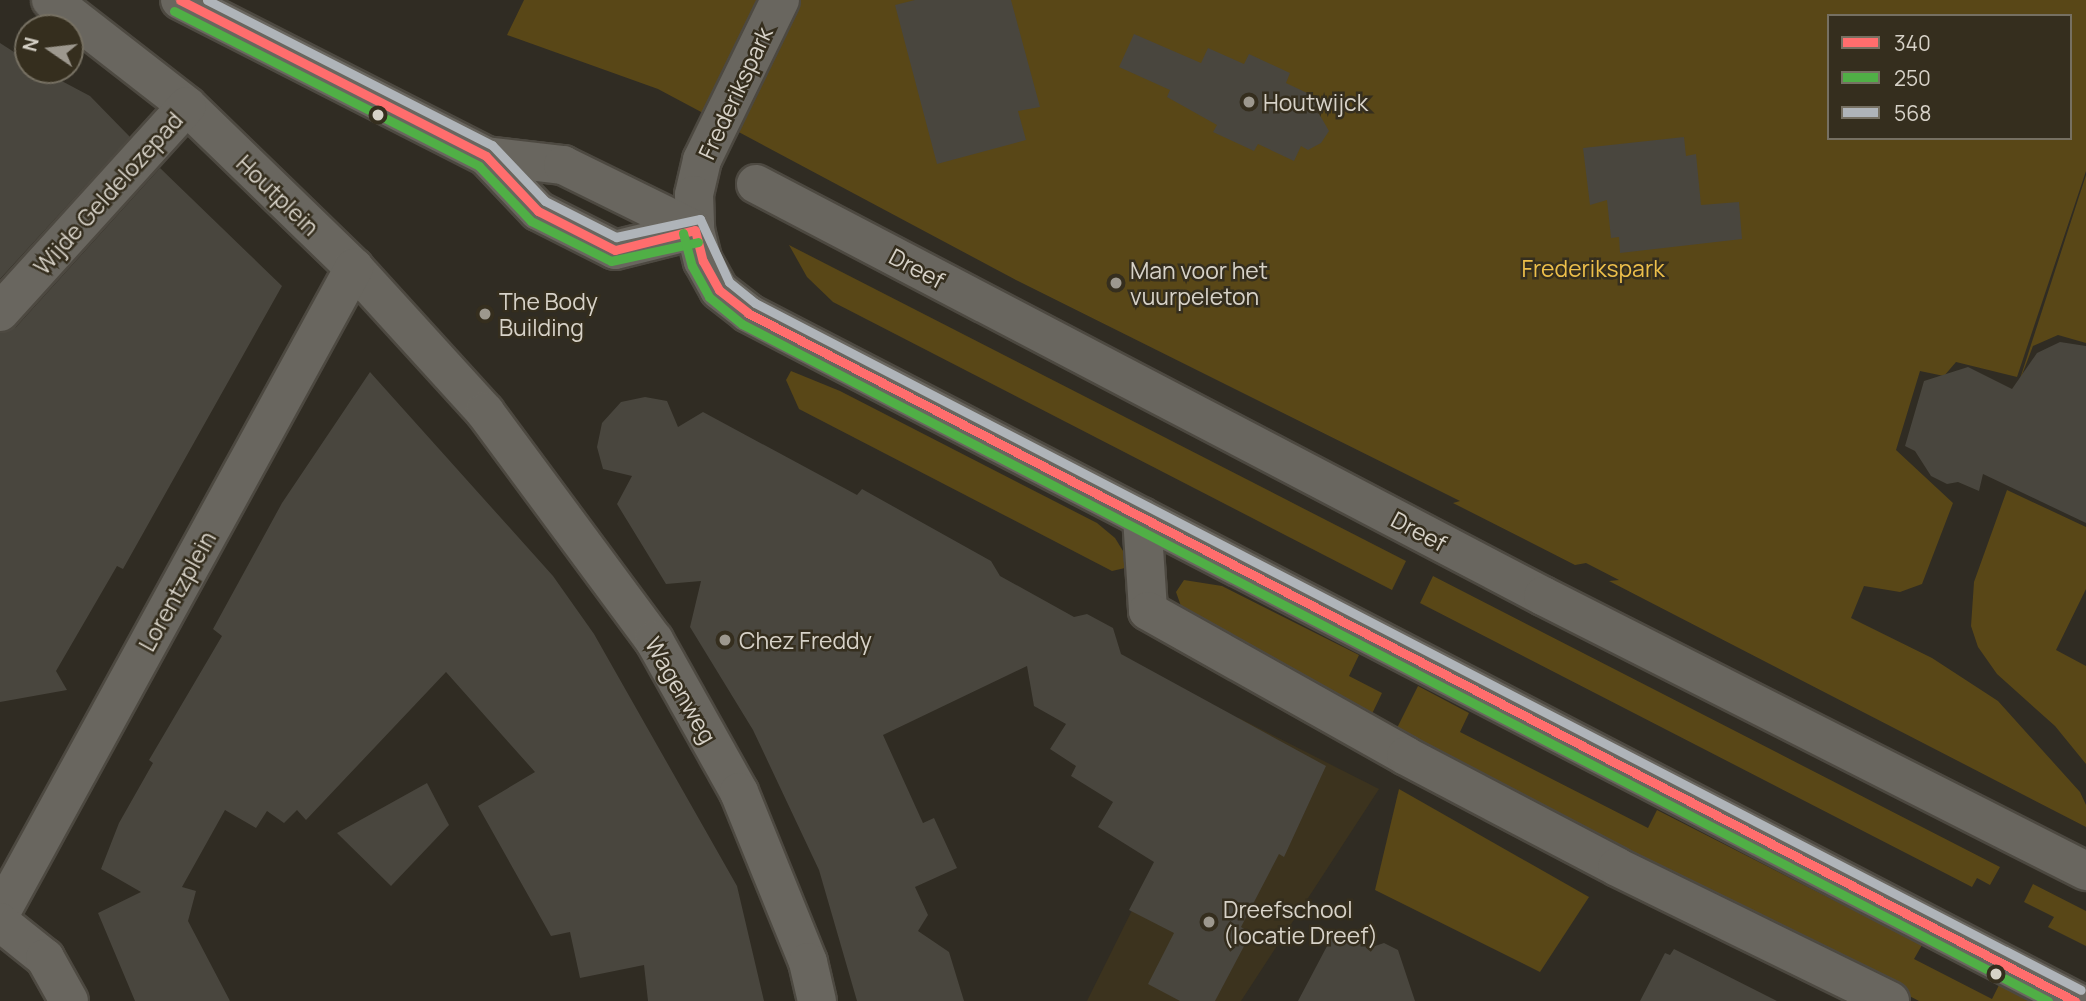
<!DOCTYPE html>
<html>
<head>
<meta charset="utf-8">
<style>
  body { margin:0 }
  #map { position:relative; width:2086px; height:1001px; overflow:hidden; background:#302c23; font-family:Manrope,sans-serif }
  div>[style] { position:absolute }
  .built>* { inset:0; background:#3c331e }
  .green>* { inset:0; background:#594717 }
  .building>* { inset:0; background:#49463e }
  .roads { filter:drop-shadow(2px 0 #4d4941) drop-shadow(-2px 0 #4d4941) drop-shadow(0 2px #4d4941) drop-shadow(0 -2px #4d4941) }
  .minor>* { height:38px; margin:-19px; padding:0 19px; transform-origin:19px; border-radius:19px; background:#69665f }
  .bus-1>* { height:9px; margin:-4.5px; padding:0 4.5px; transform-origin:4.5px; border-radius:4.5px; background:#ff6d6d }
  .bus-2>* { height:9px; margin:-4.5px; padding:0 4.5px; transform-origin:4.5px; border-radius:4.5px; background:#50af46 }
  .bus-3>* { height:9px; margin:-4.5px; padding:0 4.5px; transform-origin:4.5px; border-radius:4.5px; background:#afb4b9 }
  .dots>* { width:19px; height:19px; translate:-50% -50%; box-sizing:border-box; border:4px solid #352e1e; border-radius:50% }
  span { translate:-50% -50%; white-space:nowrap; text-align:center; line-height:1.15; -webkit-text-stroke:5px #352e1e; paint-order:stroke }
  .street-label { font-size:23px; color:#d7d2c8 }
  .poi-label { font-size:23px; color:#d7d2c8 }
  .left { translate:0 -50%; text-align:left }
  .park-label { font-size:23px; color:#edbf4a }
  .legend { position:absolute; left:1827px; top:14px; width:245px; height:126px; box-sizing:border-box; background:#352e1e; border:2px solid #767062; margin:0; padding:9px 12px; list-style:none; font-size:21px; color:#d7d2c8 }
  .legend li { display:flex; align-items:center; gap:14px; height:35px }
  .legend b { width:35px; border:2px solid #767062 }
  .north { position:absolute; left:14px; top:14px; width:70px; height:70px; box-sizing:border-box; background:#352e1e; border:2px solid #767062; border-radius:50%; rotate:284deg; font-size:19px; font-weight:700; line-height:28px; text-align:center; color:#d7d2c8 }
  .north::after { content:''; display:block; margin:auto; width:24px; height:32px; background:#9d988e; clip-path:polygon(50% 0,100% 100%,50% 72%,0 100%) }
</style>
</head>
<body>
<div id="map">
  <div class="built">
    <i style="clip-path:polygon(1239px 718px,1379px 789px,1241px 1001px,1087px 1001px,1168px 838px)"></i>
  </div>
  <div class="green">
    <i style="clip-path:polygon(evenodd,524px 0,2086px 0,2086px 171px,2017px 377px,1956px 362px,1944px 376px,1920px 371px,1896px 450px,1953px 503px,1922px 584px,1900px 592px,1864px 586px,1851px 618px,1932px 658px,1998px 701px,2080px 792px,2086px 805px,2086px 827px,1609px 581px,1619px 580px,1586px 563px,1575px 565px,1453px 503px,1460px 501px,1016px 280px,658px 89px,507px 35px,524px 0,1829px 16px,2070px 16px,2070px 138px,1829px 138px,1829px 16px)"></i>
    <i style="clip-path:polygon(2086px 175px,2086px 343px,2058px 335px,2033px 346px,2017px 388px)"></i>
    <i style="clip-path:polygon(789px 245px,1406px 561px,1392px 590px,833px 302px,807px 277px)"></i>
    <i style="clip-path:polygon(791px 371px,840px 391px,1097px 523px,1115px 538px,1128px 559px,1125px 568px,1112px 571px,799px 409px,786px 380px)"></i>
    <i style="clip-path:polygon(2007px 490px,2086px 527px,2086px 589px,2056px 650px,2086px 666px,2086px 764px,2055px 726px,1997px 674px,1978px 647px,1971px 626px,1974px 582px)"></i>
    <i style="clip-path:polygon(1433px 576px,2000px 867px,1990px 885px,1977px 878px,1972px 887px,1420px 603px)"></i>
    <i style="clip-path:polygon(1184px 580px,1222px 586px,1359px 655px,1349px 676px,1382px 693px,1370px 718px,1182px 609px,1176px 592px)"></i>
    <i style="clip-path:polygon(1418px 686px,1469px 713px,1460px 732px,1648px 828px,1657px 810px,1922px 945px,1914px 959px,1992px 999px,1999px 985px,2029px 1001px,1919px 1001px,1396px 730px)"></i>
    <i style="clip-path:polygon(1399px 789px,1589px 897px,1540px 972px,1375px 890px)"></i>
    <i style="clip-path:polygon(2033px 884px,2086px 911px,2086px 946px,2048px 927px,2054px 917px,2024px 902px)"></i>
  </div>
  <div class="building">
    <i style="clip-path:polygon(915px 0,1011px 0,1040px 107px,1018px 111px,1026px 140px,937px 164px,895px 5px)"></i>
    <i style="clip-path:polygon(1134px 34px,1201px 63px,1208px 48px,1244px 64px,1249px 54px,1290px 73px,1286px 83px,1322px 100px,1317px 110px,1329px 131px,1321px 143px,1308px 150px,1301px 146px,1294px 161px,1258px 144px,1254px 151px,1213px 132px,1217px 125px,1167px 97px,1170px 90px,1119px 67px)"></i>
    <i style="clip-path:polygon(0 43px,28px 61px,28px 70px,41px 70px,90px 96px,130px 137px,0 279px)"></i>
    <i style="clip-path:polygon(1684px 137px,1686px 156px,1696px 154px,1701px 205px,1739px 202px,1742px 239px,1620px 253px,1619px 237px,1611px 238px,1607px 200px,1590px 205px,1583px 148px)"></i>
    <i style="clip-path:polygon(160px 168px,282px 286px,123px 569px,117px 566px,56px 671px,67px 690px,0 702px,0 333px,16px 327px)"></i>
    <i style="clip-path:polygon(2060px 342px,2086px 346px,2086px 523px,1983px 474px,1979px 491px,1958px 482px,1947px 484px,1931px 476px,1915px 451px,1905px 446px,1924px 381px,1968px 367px,2012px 389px,2037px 353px)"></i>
    <i style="clip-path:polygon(370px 372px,553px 576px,594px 634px,737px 886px,764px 1001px,648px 1001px,644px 965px,580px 978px,570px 932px,551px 936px,478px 806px,535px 772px,446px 672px,306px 820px,297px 810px,284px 823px,267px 811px,256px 828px,225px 810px,182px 887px,196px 891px,188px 921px,230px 1001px,135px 1001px,98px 913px,141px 892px,101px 869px,119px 823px,153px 763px,149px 760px,222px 636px,213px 629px,282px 503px)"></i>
    <i style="clip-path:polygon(645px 397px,667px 401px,678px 427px,703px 412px,857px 495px,862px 489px,991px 561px,1000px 576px,1074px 617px,1087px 614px,1113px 628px,1121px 654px,1326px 766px,1284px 857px,1279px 854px,1241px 927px,1251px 933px,1215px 1001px,1180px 1001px,1148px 984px,1174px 933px,1129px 910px,1154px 862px,1098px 827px,1113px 802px,1071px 776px,1076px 766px,1050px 749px,1066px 724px,1034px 706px,1027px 666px,883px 735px,923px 823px,934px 818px,957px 868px,915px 887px,928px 915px,918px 931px,949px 952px,964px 1001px,857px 1001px,819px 870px,753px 730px,690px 627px,701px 581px,666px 584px,617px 504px,632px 476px,603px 469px,597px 447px,602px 423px,621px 402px)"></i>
    <i style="clip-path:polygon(427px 783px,449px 825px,391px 886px,337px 833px)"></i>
    <i style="clip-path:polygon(1335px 931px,1369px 948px,1384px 943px,1398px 950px,1415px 1001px,1298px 1001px)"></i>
    <i style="clip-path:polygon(1674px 949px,1777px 1001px,1640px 1001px,1665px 953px,1670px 955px)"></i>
  </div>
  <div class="roads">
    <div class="minor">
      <i style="left:51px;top:0;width:172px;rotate:37.9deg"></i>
      <i style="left:187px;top:106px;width:233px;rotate:44.1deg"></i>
      <i style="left:354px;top:268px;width:195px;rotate:47.7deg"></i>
      <i style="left:485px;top:412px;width:284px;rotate:53.5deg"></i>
      <i style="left:654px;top:640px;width:174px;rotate:60.8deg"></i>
      <i style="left:739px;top:792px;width:183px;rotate:67.9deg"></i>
      <i style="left:808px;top:962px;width:40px;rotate:77deg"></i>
      <i style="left:180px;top:0;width:343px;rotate:27deg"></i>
      <i style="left:486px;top:156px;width:76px;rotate:46.6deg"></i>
      <i style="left:538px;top:211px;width:86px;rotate:26.9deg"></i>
      <i style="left:615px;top:250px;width:82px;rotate:-14deg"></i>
      <i style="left:780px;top:0;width:178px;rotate:116deg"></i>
      <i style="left:702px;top:160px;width:36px;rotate:103deg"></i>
      <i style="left:694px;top:195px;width:35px;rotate:88deg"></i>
      <i style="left:695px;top:230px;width:32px;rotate:76deg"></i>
      <i style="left:703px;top:261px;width:33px;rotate:61deg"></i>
      <i style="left:719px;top:290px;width:37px;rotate:38deg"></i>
      <i style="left:748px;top:313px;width:1495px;rotate:27.41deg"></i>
      <i style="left:486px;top:156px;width:78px;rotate:6.7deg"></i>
      <i style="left:563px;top:165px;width:147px;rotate:26.2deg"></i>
      <i style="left:756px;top:184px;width:888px;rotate:27.63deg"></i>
      <i style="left:1543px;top:596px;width:609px;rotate:26.86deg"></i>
      <i style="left:0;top:312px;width:278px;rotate:-47.8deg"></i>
      <i style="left:1142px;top:517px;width:94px;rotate:86.3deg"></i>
      <i style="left:1148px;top:611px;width:296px;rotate:29.3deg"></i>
      <i style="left:1406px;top:756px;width:238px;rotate:27.7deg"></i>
      <i style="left:1617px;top:867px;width:304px;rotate:26.1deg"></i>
      <i style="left:0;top:914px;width:737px;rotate:-61.28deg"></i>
      <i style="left:0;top:922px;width:58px;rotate:38.7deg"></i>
      <i style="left:45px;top:958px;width:49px;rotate:60.8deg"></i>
    </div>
  </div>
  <div class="bus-1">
    <i style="left:180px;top:0;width:343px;rotate:27deg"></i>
    <i style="left:486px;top:156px;width:76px;rotate:46.6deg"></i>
    <i style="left:538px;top:211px;width:86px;rotate:26.9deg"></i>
    <i style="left:615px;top:250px;width:82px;rotate:-14deg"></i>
    <i style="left:695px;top:230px;width:32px;rotate:76deg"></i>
    <i style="left:703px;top:261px;width:33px;rotate:61deg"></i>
    <i style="left:719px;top:290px;width:37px;rotate:38deg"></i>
    <i style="left:748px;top:313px;width:1495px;rotate:27.41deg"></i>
  </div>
  <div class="bus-2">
    <i style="left:174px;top:11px;width:342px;rotate:26.9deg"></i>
    <i style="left:479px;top:166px;width:76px;rotate:46.6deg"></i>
    <i style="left:531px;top:221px;width:89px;rotate:26.6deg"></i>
    <i style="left:611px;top:261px;width:89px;rotate:-12.3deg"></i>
    <i style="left:683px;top:233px;width:34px;rotate:75deg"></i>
    <i style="left:692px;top:266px;width:35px;rotate:61deg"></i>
    <i style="left:709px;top:297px;width:43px;rotate:39.3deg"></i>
    <i style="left:742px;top:324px;width:1471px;rotate:27.4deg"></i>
  </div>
  <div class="bus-3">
    <i style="left:207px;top:0;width:320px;rotate:27deg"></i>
    <i style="left:492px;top:145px;width:77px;rotate:46.6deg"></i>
    <i style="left:545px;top:201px;width:80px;rotate:26.9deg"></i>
    <i style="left:616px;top:237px;width:86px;rotate:-12.1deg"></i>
    <i style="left:700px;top:219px;width:69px;rotate:65.3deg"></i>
    <i style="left:729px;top:282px;width:33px;rotate:39deg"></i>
    <i style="left:755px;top:303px;width:1493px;rotate:27.39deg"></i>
  </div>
  <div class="dots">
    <i style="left:1249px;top:102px;background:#9d988e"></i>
    <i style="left:378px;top:115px;background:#d7d2c8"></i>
    <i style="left:1116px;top:283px;background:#9d988e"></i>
    <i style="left:485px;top:314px;background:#9d988e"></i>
    <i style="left:725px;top:640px;background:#9d988e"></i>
    <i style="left:1209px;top:922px;background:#9d988e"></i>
    <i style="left:1996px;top:974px;background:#d7d2c8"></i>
  </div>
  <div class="street-label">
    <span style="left:735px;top:93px;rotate:-65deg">Frederikspark</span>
    <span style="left:108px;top:193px;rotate:-48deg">Wijde Geldelozepad</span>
    <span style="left:278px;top:195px;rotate:44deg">Houtplein</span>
    <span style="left:917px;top:268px;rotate:28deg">Dreef</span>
    <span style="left:1419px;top:531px;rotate:28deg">Dreef</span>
    <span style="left:177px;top:591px;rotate:-61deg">Lorentzplein</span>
    <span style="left:681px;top:690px;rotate:60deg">Wagenweg</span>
  </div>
  <div class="poi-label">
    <span class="left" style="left:1263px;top:102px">Houtwijck</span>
    <span class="left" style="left:1130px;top:283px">Man voor het<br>vuurpeleton</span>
    <span class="left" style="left:499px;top:314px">The Body<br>Building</span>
    <span class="left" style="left:739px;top:640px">Chez Freddy</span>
    <span class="left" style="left:1223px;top:922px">Dreefschool<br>(locatie Dreef)</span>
  </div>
  <div class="park-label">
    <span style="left:1593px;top:268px">Frederikspark</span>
  </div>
  <ul class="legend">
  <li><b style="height:9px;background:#ff6d6d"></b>340</li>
  <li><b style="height:9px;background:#50af46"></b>250</li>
  <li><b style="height:9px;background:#afb4b9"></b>568</li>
  </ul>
  <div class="north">N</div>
</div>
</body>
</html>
